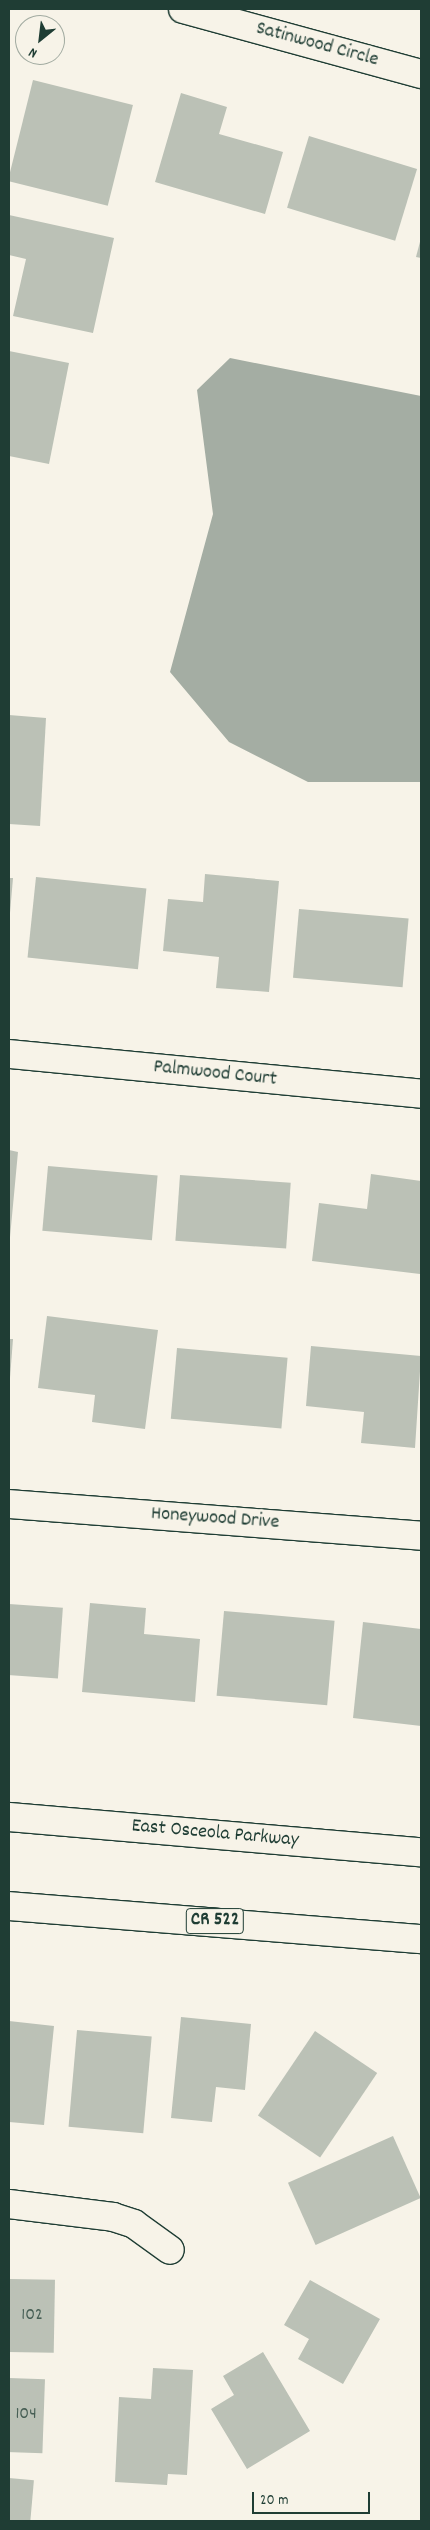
<!DOCTYPE html>
<html>
<head>
<meta charset="utf-8">
<style>
  body { margin:0 }
  #map { position:relative; width:430px; height:2530px; overflow:hidden; background:#f7f3e8; font-family:Dekko,sans-serif }
  div>[style] { position:absolute }
  .water>* { inset:0; background:#a4ada3 }
  .building>* { inset:0; background:#bbc1b6; transform-origin:0 0 }
  .roads { filter:drop-shadow(1px 0 #1f3d34) drop-shadow(-1px 0 #1f3d34) drop-shadow(0 1px #1f3d34) drop-shadow(0 -1px #1f3d34) }
  .minor>* { height:28px; margin:-14px; padding:0 14px; transform-origin:14px; border-radius:14px; background:#f7f3e8 }
  .major>* { height:28px; margin:-14px; padding:0 14px; transform-origin:14px; border-radius:14px; background:#f7f3e8 }
  span { translate:-50% -50%; white-space:nowrap; text-align:center; line-height:1.15; -webkit-text-stroke:5px #f7f3e8; paint-order:stroke }
  .number-label { font-size:18px; color:#465e54 }
  .number-label span { -webkit-text-stroke-width:0 }
  .shield-label span { padding:1px 4px; background:#f7f3e8; border:1px solid; border-radius:4px; -webkit-text-stroke-width:0 }
  .shield-label { font-size:19px; color:#1f3d34; font-weight:700 }
  .street-label { font-size:20px; color:#1f3d34 }
  .frame { position:absolute; inset:0; border:10px solid #1f3d34; pointer-events:none }
  .north { position:absolute; left:15px; top:15px; width:50px; height:50px; box-sizing:border-box; background:#f7f3e8; border:1px solid #a1aaa0; border-radius:50%; rotate:209deg; font-size:14px; font-weight:700; line-height:20px; text-align:center; color:#1f3d34 }
  .north::after { content:''; display:block; margin:auto; width:18px; height:22px; background:#1f3d34; clip-path:polygon(50% 0,100% 100%,50% 72%,0 100%) }
  .scale { position:absolute; left:252px; top:2492px; width:118px; height:22px; box-sizing:border-box; border:2px solid #1f3d34; border-top:0; padding-left:6px; font-size:15px; line-height:18px; white-space:nowrap; color:#1f3d34; -webkit-text-stroke:4px #f7f3e8; paint-order:stroke }
</style>
</head>
<body>
<div id="map">
  <div class="water">
    <i style="clip-path:polygon(230px 358px,421px 396px,421px 782px,308px 782px,229px 742px,170px 672px,213px 514px,197px 390px)"></i>
  </div>
  <div class="building">
    <i style="left:33px;top:80px;width:103px;height:104px;rotate:14deg"></i>
    <i style="clip-path:polygon(181px 93px,227px 107px,219px 134px,283px 152px,265px 214px,155px 182px)"></i>
    <i style="left:309px;top:136px;width:113px;height:75px;rotate:17deg"></i>
    <i style="clip-path:polygon(9px 215px,114px 238px,93px 333px,13px 316px,26px 259px,9px 255px)"></i>
    <i style="clip-path:polygon(421px 238px,421px 258px,416px 257px)"></i>
    <i style="clip-path:polygon(9px 351px,69px 363px,49px 464px,9px 456px)"></i>
    <i style="clip-path:polygon(9px 715px,46px 718px,40px 826px,9px 824px)"></i>
    <i style="clip-path:polygon(205px 874px,279px 881px,269px 992px,216px 988px,219px 957px,163px 951px,168px 899px,203px 902px)"></i>
    <i style="left:36px;top:877px;width:111px;height:81px;rotate:6deg"></i>
    <i style="clip-path:polygon(9px 878px,13px 878px,10px 913px,9px 913px)"></i>
    <i style="left:299px;top:909px;width:110px;height:69px;rotate:5deg"></i>
    <i style="clip-path:polygon(9px 1150px,18px 1152px,10px 1237px,9px 1237px)"></i>
    <i style="left:48px;top:1166px;width:110px;height:65px;rotate:5deg"></i>
    <i style="clip-path:polygon(371px 1174px,421px 1181px,420px 1274px,312px 1261px,319px 1203px,367px 1209px)"></i>
    <i style="left:180px;top:1175px;width:111px;height:66px;rotate:4deg"></i>
    <i style="clip-path:polygon(47px 1316px,158px 1330px,145px 1429px,92px 1422px,95px 1395px,38px 1388px)"></i>
    <i style="clip-path:polygon(9px 1339px,13px 1339px,10px 1378px,9px 1378px)"></i>
    <i style="clip-path:polygon(311px 1346px,421px 1356px,415px 1448px,361px 1443px,364px 1412px,306px 1406px)"></i>
    <i style="left:177px;top:1348px;width:111px;height:71px;rotate:5deg"></i>
    <i style="clip-path:polygon(90px 1603px,146px 1608px,144px 1634px,200px 1639px,195px 1702px,82px 1692px)"></i>
    <i style="left:9px;top:1604px;width:54px;height:71px;rotate:4deg"></i>
    <i style="left:224px;top:1611px;width:111px;height:85px;rotate:5deg"></i>
    <i style="clip-path:polygon(363px 1622px,421px 1629px,421px 1726px,353px 1718px)"></i>
    <i style="clip-path:polygon(181px 2017px,251px 2024px,245px 2090px,216px 2087px,212px 2122px,171px 2118px)"></i>
    <i style="clip-path:polygon(9px 2021px,54px 2026px,44px 2125px,9px 2122px)"></i>
    <i style="left:77px;top:2030px;width:75px;height:97px;rotate:5deg"></i>
    <i style="left:315px;top:2031px;width:75px;height:102px;rotate:34deg"></i>
    <i style="left:393px;top:2136px;width:68px;height:115px;rotate:66deg"></i>
    <i style="left:9px;top:2279px;width:46px;height:73px;rotate:1deg"></i>
    <i style="clip-path:polygon(310px 2280px,380px 2319px,343px 2384px,298px 2359px,309px 2339px,284px 2325px)"></i>
    <i style="clip-path:polygon(263px 2352px,310px 2431px,247px 2469px,211px 2409px,234px 2395px,223px 2376px)"></i>
    <i style="clip-path:polygon(153px 2368px,193px 2370px,187px 2475px,168px 2474px,167px 2485px,115px 2482px,119px 2397px,151px 2399px)"></i>
    <i style="left:9px;top:2378px;width:36px;height:74px;rotate:2deg"></i>
    <i style="left:9px;top:2478px;width:25px;height:43px;rotate:5deg"></i>
  </div>
  <div class="roads">
    <div class="minor">
      <i style="left:183px;top:9px;width:247px;rotate:15.3deg"></i>
      <i style="left:9px;top:1054px;width:414px;rotate:5.5deg"></i>
      <i style="left:9px;top:1504px;width:413px;rotate:4.4deg"></i>
      <i style="left:9px;top:2204px;width:105px;rotate:7.1deg"></i>
      <i style="left:113px;top:2217px;width:22px;rotate:18deg"></i>
      <i style="left:134px;top:2224px;width:44px;rotate:35.8deg"></i>
    </div>
    <div class="major">
      <i style="left:9px;top:1817px;width:413px;rotate:4.9deg"></i>
      <i style="left:9px;top:1906px;width:413px;rotate:4.6deg"></i>
    </div>
  </div>
  <div class="number-label">
    <span style="left:32px;top:2316px">102</span>
    <span style="left:26px;top:2415px">104</span>
  </div>
  <div class="shield-label">
    <span style="left:215px;top:1921px">CR 522</span>
  </div>
  <div class="street-label">
    <span style="left:317px;top:45px;rotate:15deg">Satinwood Circle</span>
    <span style="left:215px;top:1074px;rotate:6deg">Palmwood Court</span>
    <span style="left:215px;top:1519px;rotate:4deg">Honeywood Drive</span>
    <span style="left:215px;top:1834px;rotate:5deg">East Osceola Parkway</span>
  </div>
  <div class="frame"></div>
  <div class="north">N</div>
  <div class="scale">20 m</div>
</div>
</body>
</html>
